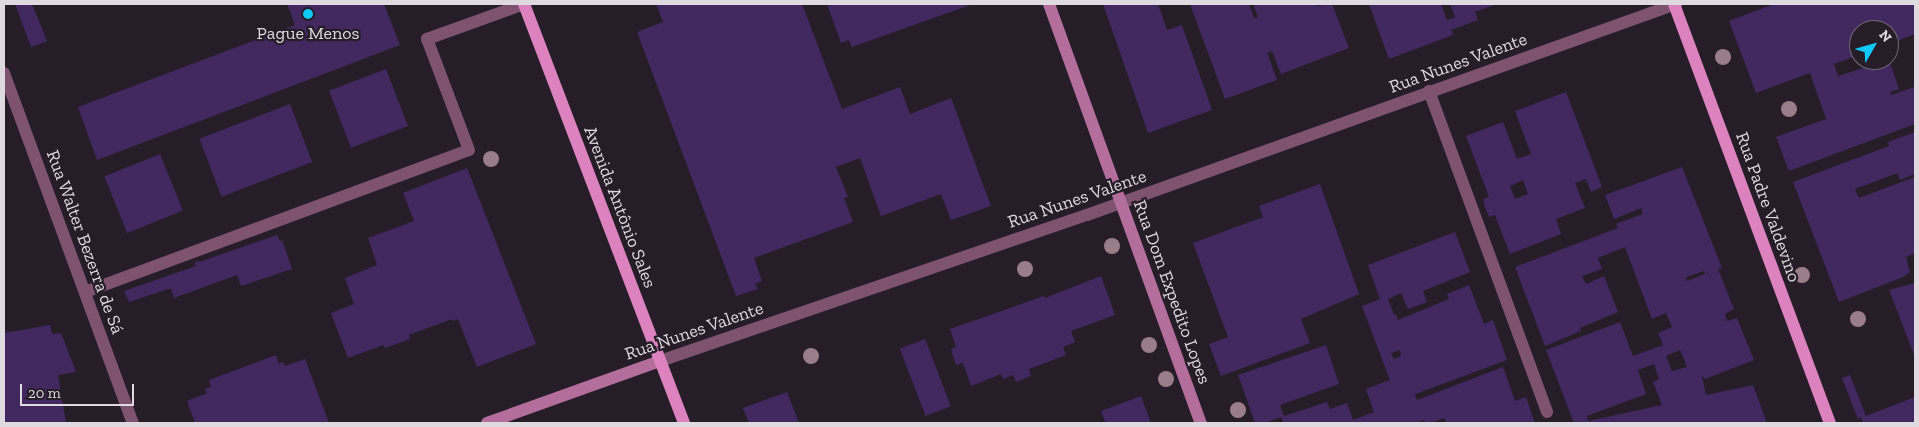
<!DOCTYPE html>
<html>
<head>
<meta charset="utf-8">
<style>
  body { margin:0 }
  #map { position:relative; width:1919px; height:427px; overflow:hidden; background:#261d28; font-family:"Zilla Slab",serif }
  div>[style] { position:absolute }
  .building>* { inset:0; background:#412960; transform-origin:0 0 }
  .lane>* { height:12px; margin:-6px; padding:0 6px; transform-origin:6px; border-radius:6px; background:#7e536f }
  .street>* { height:12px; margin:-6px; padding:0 6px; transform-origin:6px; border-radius:6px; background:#7e536f }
  .secondary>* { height:12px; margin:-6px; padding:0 6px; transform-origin:6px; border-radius:6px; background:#b36e9c }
  .primary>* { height:12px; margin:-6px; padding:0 6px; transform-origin:6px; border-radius:6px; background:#dc83bf }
  .trees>* { width:16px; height:16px; margin:-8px; border-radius:50%; background:#997d89 }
  .dots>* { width:14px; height:14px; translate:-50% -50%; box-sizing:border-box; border:2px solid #261d28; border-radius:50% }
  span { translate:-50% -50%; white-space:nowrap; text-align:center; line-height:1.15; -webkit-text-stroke:4.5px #261d28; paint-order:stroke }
  .poi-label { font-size:18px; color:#dfd9e0 }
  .street-label { font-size:18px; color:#dfd9e0 }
  .frame { position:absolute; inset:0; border:5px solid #dfd9e0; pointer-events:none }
  .north { position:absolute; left:1849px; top:20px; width:50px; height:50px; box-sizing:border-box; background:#261d28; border:1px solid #706872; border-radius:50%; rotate:52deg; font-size:14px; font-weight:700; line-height:20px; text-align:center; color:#dfd9e0 }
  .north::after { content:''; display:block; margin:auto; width:18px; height:22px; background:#0ecafa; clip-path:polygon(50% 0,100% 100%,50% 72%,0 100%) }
  .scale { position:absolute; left:20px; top:384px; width:114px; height:22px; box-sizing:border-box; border:2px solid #dfd9e0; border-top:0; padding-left:6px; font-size:15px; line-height:18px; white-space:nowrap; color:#dfd9e0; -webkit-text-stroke:4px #261d28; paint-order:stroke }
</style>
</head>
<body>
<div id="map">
  <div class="building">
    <i style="clip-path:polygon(15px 4px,32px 4px,47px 41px,31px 47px)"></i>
    <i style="clip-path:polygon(287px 4px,384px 4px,400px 45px,97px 160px,78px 107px,295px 25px)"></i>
    <i style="clip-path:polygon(656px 4px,802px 4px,842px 109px,900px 87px,910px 114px,951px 98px,991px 206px,951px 220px,941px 194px,881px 216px,860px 158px,836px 167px,848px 197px,844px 198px,853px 222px,754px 258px,762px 281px,755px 284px,758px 289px,736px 296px,637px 32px,663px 22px)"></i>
    <i style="clip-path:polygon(827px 4px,973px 4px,852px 47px,849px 40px,841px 43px)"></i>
    <i style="clip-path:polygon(1103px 4px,1158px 4px,1167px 30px,1182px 25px,1212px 110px,1148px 133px)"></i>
    <i style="clip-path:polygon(1190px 4px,1249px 4px,1254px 18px,1258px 17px,1253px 4px,1316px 4px,1317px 6px,1332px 4px,1349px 48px,1281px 74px,1272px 51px,1267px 53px,1277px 80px,1225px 99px)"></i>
    <i style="clip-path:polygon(1369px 4px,1441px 4px,1447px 20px,1455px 17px,1450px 4px,1497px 4px,1475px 12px,1478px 20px,1451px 30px,1453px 35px,1389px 59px)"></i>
    <i style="clip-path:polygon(1774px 4px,1915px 4px,1915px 34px,1889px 44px,1889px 30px,1859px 30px,1859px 55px,1834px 64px,1838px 76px,1889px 60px,1899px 89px,1890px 92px,1891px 95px,1915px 87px,1915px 124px,1789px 171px,1776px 137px,1826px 119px,1810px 73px,1756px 93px,1729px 21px)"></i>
    <i style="left:386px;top:69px;width:61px;height:61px;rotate:69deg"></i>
    <i style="clip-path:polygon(evenodd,1566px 92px,1602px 187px,1591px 192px,1586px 179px,1575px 183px,1585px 208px,1556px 219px,1561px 234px,1510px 254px,1495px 215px,1489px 217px,1485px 207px,1483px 199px,1489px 197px,1466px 136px,1503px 122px,1517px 159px,1531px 154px,1515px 111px,1566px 92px,1523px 180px,1528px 194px,1515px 199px,1510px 186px,1523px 180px)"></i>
    <i style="left:290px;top:104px;width:62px;height:97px;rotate:69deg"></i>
    <i style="clip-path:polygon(1915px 132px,1915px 174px,1900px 180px,1897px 173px,1855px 189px,1859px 198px,1915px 177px,1915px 253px,1906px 257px,1910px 272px,1903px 277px,1839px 302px,1793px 182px,1889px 146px,1888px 142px)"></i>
    <i style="left:160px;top:154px;width:61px;height:60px;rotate:68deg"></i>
    <i style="clip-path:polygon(evenodd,1682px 167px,1722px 268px,1718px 269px,1734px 309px,1725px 314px,1727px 321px,1737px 318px,1754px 360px,1705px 379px,1702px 376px,1706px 395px,1753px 385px,1767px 423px,1574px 423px,1546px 350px,1620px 322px,1633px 356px,1663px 345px,1658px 333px,1672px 327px,1666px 313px,1652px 319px,1625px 247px,1598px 258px,1602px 269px,1582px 276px,1586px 284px,1604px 276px,1618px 312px,1580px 328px,1581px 331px,1545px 346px,1515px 267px,1618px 228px,1616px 224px,1643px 214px,1641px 208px,1614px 219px,1605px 195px,1682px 167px,1704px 271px,1705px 274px,1687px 281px,1686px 277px,1704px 271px,1682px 167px,1680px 350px,1687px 367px,1672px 371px,1666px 356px,1680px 350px,1682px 167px,1654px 364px,1659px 379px,1653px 382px,1662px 405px,1588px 421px,1587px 416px,1646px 394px,1638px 370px,1654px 364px)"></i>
    <i style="clip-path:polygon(467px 168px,536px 344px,477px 367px,458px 319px,453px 321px,452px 319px,409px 335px,410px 339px,385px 348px,383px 345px,348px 358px,331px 313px,354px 304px,345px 278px,377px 265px,368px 238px,414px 221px,403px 193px)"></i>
    <i style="clip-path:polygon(1320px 184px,1359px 294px,1301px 319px,1310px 343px,1221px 376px,1209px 344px,1228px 337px,1193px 243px,1263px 217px,1259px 206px)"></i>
    <i style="clip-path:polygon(evenodd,1455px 232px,1470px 272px,1423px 291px,1427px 302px,1408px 309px,1401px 293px,1388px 299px,1394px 315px,1396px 314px,1398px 320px,1449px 299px,1447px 294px,1469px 285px,1484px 324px,1493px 320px,1507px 360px,1418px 393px,1415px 394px,1417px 400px,1503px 367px,1515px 401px,1526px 397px,1535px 423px,1447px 423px,1444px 418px,1430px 423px,1425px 423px,1424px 420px,1417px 423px,1283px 423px,1281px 417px,1265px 423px,1255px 423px,1238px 375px,1326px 345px,1339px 384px,1280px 405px,1284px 416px,1327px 402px,1330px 409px,1347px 403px,1353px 420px,1374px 412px,1366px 389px,1390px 380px,1362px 306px,1380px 299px,1368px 265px,1455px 232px,1400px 350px,1401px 356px,1394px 359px,1391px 353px,1400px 350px)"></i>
    <i style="clip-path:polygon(277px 235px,280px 241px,282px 240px,292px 269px,241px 286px,237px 275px,174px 298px,171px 289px,168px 289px,129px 302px,124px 291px,196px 266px,195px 262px,198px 261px,199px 262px)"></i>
    <i style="clip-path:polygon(1101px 276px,1115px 315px,1071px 331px,1075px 342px,1063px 347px,1066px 355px,1029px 369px,1031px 376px,1016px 382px,1013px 375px,1003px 379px,1001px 374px,971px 386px,963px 363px,956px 365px,951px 349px,956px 347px,950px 329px,1044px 296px,1045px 298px)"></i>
    <i style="clip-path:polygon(1915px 283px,1915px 357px,1889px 290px)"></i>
    <i style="clip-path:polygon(50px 325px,52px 334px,61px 333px,76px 372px,58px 375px,66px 423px,4px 423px,4px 333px)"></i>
    <i style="left:925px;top:339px;width:72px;height:27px;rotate:69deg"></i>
    <i style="clip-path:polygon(276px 355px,279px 364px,283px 362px,285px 366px,305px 359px,329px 423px,195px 423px,187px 401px,207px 393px,205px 389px,211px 387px,209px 380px)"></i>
    <i style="clip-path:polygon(1850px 375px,1866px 416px,1915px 397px,1915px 423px,1863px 423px,1861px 417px,1858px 419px,1842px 378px)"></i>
    <i style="clip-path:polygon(787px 392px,799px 423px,749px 423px,743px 408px)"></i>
    <i style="clip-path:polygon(1141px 396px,1151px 423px,1108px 423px,1105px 421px,1101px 411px)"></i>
  </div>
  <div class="lane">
    <i style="left:85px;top:292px;width:409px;rotate:-20.3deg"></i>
    <i style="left:469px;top:150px;width:119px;rotate:-110.7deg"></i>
    <i style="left:427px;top:39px;width:103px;rotate:-19.8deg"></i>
  </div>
  <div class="street">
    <i style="left:4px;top:73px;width:373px;rotate:69.8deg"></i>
    <i style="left:1429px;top:91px;width:342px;rotate:69.8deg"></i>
    <i style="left:660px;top:361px;width:451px;rotate:-18.9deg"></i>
    <i style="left:1087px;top:215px;width:626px;rotate:-19.71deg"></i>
  </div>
  <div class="secondary">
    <i style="left:1049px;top:4px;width:446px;rotate:70.1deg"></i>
    <i style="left:487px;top:423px;width:184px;rotate:-19.7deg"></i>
  </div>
  <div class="primary">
    <i style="left:524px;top:4px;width:449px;rotate:69.1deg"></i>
    <i style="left:1674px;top:4px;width:447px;rotate:69.6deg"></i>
  </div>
  <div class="trees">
    <i style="left:1723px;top:57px"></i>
    <i style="left:1789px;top:109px"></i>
    <i style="left:491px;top:159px"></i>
    <i style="left:1112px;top:246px"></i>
    <i style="left:1025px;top:269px"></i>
    <i style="left:1802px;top:275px"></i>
    <i style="left:1858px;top:319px"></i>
    <i style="left:1149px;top:345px"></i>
    <i style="left:811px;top:356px"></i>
    <i style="left:1166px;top:379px"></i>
    <i style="left:1238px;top:410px"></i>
  </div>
  <div class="dots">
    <i style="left:308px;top:14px;background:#0ecafa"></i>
  </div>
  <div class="poi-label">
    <span style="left:308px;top:33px">Pague Menos</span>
  </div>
  <div class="street-label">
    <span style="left:1458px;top:63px;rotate:-20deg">Rua Nunes Valente</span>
    <span style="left:1077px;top:199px;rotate:-19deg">Rua Nunes Valente</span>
    <span style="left:620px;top:207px;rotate:69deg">Avenida Antônio Sales</span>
    <span style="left:1768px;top:207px;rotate:70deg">Rua Padre Valdevino</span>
    <span style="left:85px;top:242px;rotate:70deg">Rua Walter Bezerra de Sá</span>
    <span style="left:1172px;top:292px;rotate:70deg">Rua Dom Expedito Lopes</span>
    <span style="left:694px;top:331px;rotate:-19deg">Rua Nunes Valente</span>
  </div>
  <div class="frame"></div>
  <div class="north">N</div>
  <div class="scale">20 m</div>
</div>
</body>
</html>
